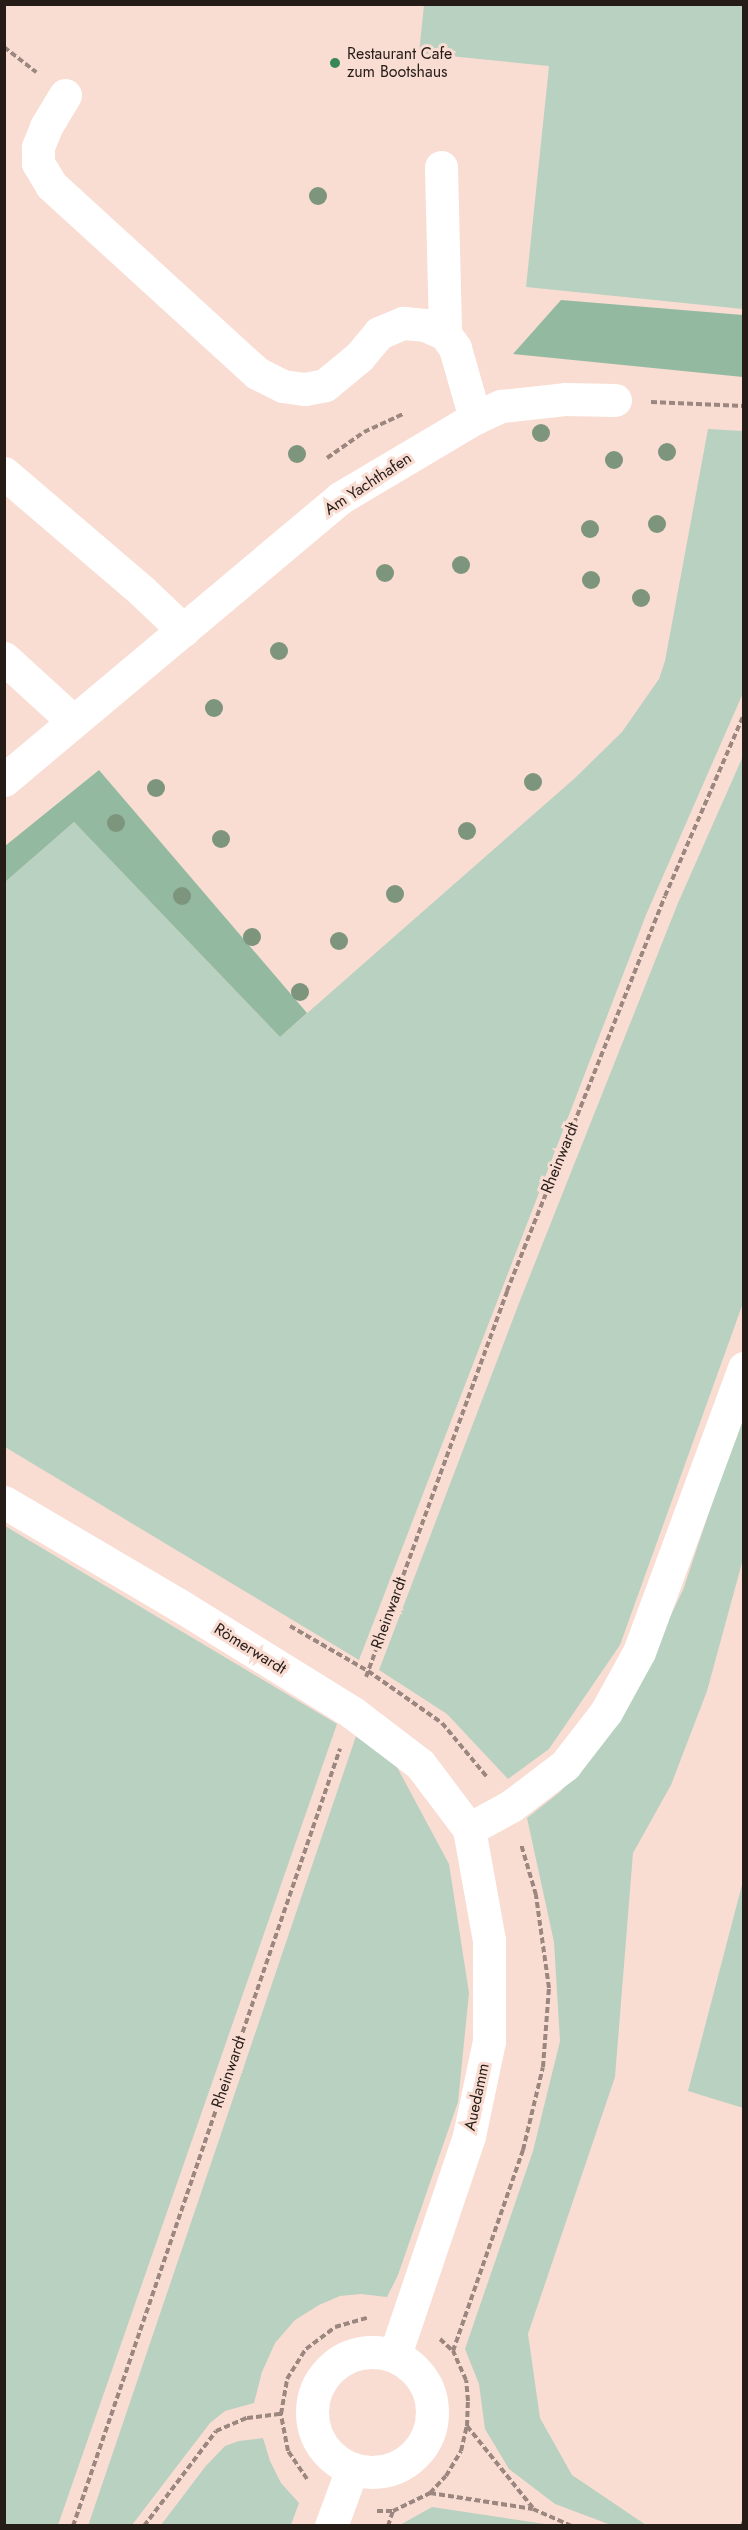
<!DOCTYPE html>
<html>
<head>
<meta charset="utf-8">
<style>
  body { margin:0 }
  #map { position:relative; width:748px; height:2530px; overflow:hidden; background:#f9ddd3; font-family:Jost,sans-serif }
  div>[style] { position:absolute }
  .green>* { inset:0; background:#b9d1c1 }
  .forest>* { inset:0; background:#93baa0 }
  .path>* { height:4px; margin-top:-2px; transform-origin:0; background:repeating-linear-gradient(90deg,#9b8780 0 6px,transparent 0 9px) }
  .minor>* { height:33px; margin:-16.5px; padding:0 16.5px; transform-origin:16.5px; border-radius:16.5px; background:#fff }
  .minor>.ring { margin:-16.5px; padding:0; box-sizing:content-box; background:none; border:33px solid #fff; border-radius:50% }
  .trees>* { width:18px; height:18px; margin:-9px; border-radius:50%; background:#7d947d }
  .dots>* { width:16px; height:16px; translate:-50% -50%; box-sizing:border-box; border:3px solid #f9ddd3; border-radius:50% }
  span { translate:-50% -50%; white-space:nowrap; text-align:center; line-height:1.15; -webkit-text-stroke:6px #f9ddd3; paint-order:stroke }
  .poi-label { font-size:16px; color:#251b17 }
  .left { translate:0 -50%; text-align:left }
  .street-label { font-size:16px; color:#251b17 }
  .frame { position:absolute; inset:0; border:6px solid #251b17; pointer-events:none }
</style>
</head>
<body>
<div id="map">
  <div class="green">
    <i style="clip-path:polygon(424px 5px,743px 5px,743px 309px,526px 287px,549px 66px,419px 53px)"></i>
    <i style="clip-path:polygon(708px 429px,743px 431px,743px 693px,646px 915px,359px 1660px,5px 1447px,5px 882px,74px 822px,280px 1037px,575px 778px,622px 732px,659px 679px,665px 661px)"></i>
    <i style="clip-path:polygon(743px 756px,743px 1303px,620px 1645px,549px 1749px,508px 1779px,447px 1714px,379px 1670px,521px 1298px,678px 903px)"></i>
    <i style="clip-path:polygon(743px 1411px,743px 1559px,707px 1691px,671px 1785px,633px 1853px,615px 2077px,528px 2334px,540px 2418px,572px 2475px,646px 2525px,611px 2525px,555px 2504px,509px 2469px,485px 2429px,479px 2384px,465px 2349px,533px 2151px,560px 2041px,554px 1942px,527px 1818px,560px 1792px,618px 1723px,683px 1590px)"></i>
    <i style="clip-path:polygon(5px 1526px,337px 1724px,58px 2525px,5px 2525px)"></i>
    <i style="clip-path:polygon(356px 1736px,397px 1767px,449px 1864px,469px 1993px,458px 2102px,398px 2275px,387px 2297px,361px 2294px,340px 2296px,319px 2305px,295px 2320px,275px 2343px,262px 2372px,254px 2403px,225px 2411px,210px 2423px,132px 2525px,88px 2526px)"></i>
    <i style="clip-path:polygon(743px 1881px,744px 2108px,743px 2108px,688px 2091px)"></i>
    <i style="clip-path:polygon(263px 2438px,270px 2461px,281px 2483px,299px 2503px,291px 2525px,161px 2525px,205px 2467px,225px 2446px,239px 2441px)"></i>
    <i style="clip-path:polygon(432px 2507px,545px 2524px,549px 2525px,400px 2525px)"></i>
  </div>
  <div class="forest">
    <i style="clip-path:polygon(561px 300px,743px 315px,743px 377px,513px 354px)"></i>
    <i style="clip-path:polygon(99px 770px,307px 1013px,280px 1037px,74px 822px,5px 882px,5px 846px)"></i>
  </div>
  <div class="path">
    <i style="left:4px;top:47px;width:41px;rotate:38deg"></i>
    <i style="left:651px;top:402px;width:93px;rotate:2.5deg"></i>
    <i style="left:327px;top:458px;width:45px;rotate:-35.1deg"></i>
    <i style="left:364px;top:432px;width:43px;rotate:-24.8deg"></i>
    <i style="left:290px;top:1626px;width:90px;rotate:30deg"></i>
    <i style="left:368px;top:1671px;width:90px;rotate:35.1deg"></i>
    <i style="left:442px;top:1723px;width:70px;rotate:50.2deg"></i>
    <i style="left:366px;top:1677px;width:411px;rotate:-69.9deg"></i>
    <i style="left:507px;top:1291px;width:425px;rotate:-68.2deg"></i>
    <i style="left:665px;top:896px;width:198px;rotate:-66.5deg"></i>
    <i style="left:440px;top:2339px;width:18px;rotate:43deg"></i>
    <i style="left:467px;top:2426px;width:105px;rotate:51.2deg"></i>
    <i style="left:307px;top:2479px;width:34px;rotate:-124deg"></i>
    <i style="left:288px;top:2451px;width:38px;rotate:-101deg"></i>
    <i style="left:281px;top:2414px;width:36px;rotate:-80deg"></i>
    <i style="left:287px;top:2379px;width:36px;rotate:-58deg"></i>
    <i style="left:306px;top:2349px;width:36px;rotate:-37deg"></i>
    <i style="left:335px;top:2327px;width:35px;rotate:-16deg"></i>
    <i style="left:430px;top:2493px;width:104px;rotate:8.8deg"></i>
    <i style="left:533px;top:2509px;width:43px;rotate:23.6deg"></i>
    <i style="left:377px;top:2511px;width:16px"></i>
    <i style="left:73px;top:2526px;width:822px;rotate:-71.04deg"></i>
    <i style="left:144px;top:2526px;width:119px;rotate:-52.8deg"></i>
    <i style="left:216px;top:2431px;width:34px;rotate:-23deg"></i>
    <i style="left:247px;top:2418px;width:34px;rotate:-7deg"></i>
    <i style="left:388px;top:2526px;width:16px;rotate:-72deg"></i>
    <i style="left:393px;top:2511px;width:41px;rotate:-25.9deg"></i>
    <i style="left:430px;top:2493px;width:23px;rotate:-47deg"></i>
    <i style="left:446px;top:2476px;width:29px;rotate:-59deg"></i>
    <i style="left:461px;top:2451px;width:26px;rotate:-77deg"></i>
    <i style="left:467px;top:2426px;width:25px;rotate:-88deg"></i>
    <i style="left:468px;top:2401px;width:21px;rotate:-95deg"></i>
    <i style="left:466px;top:2380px;width:32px;rotate:-114deg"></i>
    <i style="left:453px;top:2351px;width:213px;rotate:-70.8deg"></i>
    <i style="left:523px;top:2150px;width:85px;rotate:-76.5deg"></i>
    <i style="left:543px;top:2067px;width:79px;rotate:-85.7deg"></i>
    <i style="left:549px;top:1988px;width:94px;rotate:-98deg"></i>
    <i style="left:536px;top:1895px;width:53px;rotate:-106.4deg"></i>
    <i style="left:742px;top:2526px;width:5px;rotate:-68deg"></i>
  </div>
  <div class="minor">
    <i style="left:65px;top:95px;width:37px;rotate:121deg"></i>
    <i style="left:46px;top:127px;width:22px;rotate:112deg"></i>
    <i style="left:38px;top:147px;width:16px;rotate:90deg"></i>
    <i style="left:38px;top:163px;width:26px;rotate:59deg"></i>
    <i style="left:51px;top:185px;width:279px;rotate:42.4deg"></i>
    <i style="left:257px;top:373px;width:29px;rotate:27deg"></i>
    <i style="left:283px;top:386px;width:22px;rotate:8deg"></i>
    <i style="left:305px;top:389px;width:20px;rotate:-11deg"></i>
    <i style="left:325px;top:385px;width:44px;rotate:-39.5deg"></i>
    <i style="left:359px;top:357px;width:31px;rotate:-50deg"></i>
    <i style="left:379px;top:333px;width:26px;rotate:-23deg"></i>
    <i style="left:403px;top:323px;width:22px;rotate:5deg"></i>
    <i style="left:425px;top:325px;width:22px;rotate:24deg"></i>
    <i style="left:445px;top:334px;width:17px;rotate:54deg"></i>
    <i style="left:455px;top:348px;width:73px;rotate:74.1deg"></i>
    <i style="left:441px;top:167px;width:167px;rotate:88.6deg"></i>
    <i style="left:4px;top:473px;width:182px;rotate:40.5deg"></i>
    <i style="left:142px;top:591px;width:57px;rotate:43.6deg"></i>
    <i style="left:4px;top:658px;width:93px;rotate:42.4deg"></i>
    <i style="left:4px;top:780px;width:439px;rotate:-40deg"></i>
    <i style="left:340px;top:498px;width:157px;rotate:-30.7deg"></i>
    <i style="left:475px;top:418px;width:29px;rotate:-25deg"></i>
    <i style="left:501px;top:406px;width:64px;rotate:-6.2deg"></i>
    <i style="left:565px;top:399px;width:50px;rotate:1.1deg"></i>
    <i style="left:4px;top:1502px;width:203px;rotate:30.5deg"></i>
    <i style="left:179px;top:1605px;width:205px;rotate:31.8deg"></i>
    <i style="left:353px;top:1713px;width:84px;rotate:37.3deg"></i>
    <i style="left:420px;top:1764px;width:81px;rotate:53deg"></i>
    <i style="left:469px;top:1829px;width:113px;rotate:79.8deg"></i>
    <i style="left:489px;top:1940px;width:101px;rotate:90deg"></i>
    <i style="left:489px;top:2041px;width:97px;rotate:101.9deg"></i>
    <i style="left:469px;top:2136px;width:231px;rotate:108.7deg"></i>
    <i style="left:469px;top:1829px;width:48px;rotate:-28.7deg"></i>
    <i style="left:511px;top:1806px;width:68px;rotate:-37.2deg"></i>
    <i style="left:565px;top:1765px;width:67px;rotate:-52.3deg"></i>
    <i style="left:606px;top:1712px;width:68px;rotate:-61.2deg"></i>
    <i style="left:639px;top:1652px;width:303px;rotate:-69.7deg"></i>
    <i class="ring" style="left:312px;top:2352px;width:87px;height:87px"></i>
    <i style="left:331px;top:2526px;width:61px;rotate:-69.8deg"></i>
  </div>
  <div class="trees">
    <i style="left:318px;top:196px"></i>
    <i style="left:541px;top:433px"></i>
    <i style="left:667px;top:452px"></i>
    <i style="left:297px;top:454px"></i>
    <i style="left:614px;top:460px"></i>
    <i style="left:657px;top:524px"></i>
    <i style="left:590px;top:529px"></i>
    <i style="left:461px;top:565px"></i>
    <i style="left:385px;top:573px"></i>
    <i style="left:591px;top:580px"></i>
    <i style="left:641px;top:598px"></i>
    <i style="left:279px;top:651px"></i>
    <i style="left:214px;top:708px"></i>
    <i style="left:533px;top:782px"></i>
    <i style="left:156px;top:788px"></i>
    <i style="left:116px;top:823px"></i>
    <i style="left:467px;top:831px"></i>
    <i style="left:221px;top:839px"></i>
    <i style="left:395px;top:894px"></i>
    <i style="left:182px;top:896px"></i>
    <i style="left:252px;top:937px"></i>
    <i style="left:339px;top:941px"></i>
    <i style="left:300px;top:992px"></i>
  </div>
  <div class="dots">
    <i style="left:335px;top:63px;background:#378859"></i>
  </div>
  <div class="poi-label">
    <span class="left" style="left:347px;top:63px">Restaurant Cafe<br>zum Bootshaus</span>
  </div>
  <div class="street-label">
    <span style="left:368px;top:484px;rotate:-33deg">Am Yachthafen</span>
    <span style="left:560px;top:1158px;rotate:-68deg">Rheinwardt</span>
    <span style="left:389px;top:1613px;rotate:-70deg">Rheinwardt</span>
    <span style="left:250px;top:1649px;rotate:32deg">Römerwardt</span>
    <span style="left:229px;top:2072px;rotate:-71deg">Rheinwardt</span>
    <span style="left:477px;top:2097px;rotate:-78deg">Auedamm</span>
  </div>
  <div class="frame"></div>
</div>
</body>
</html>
